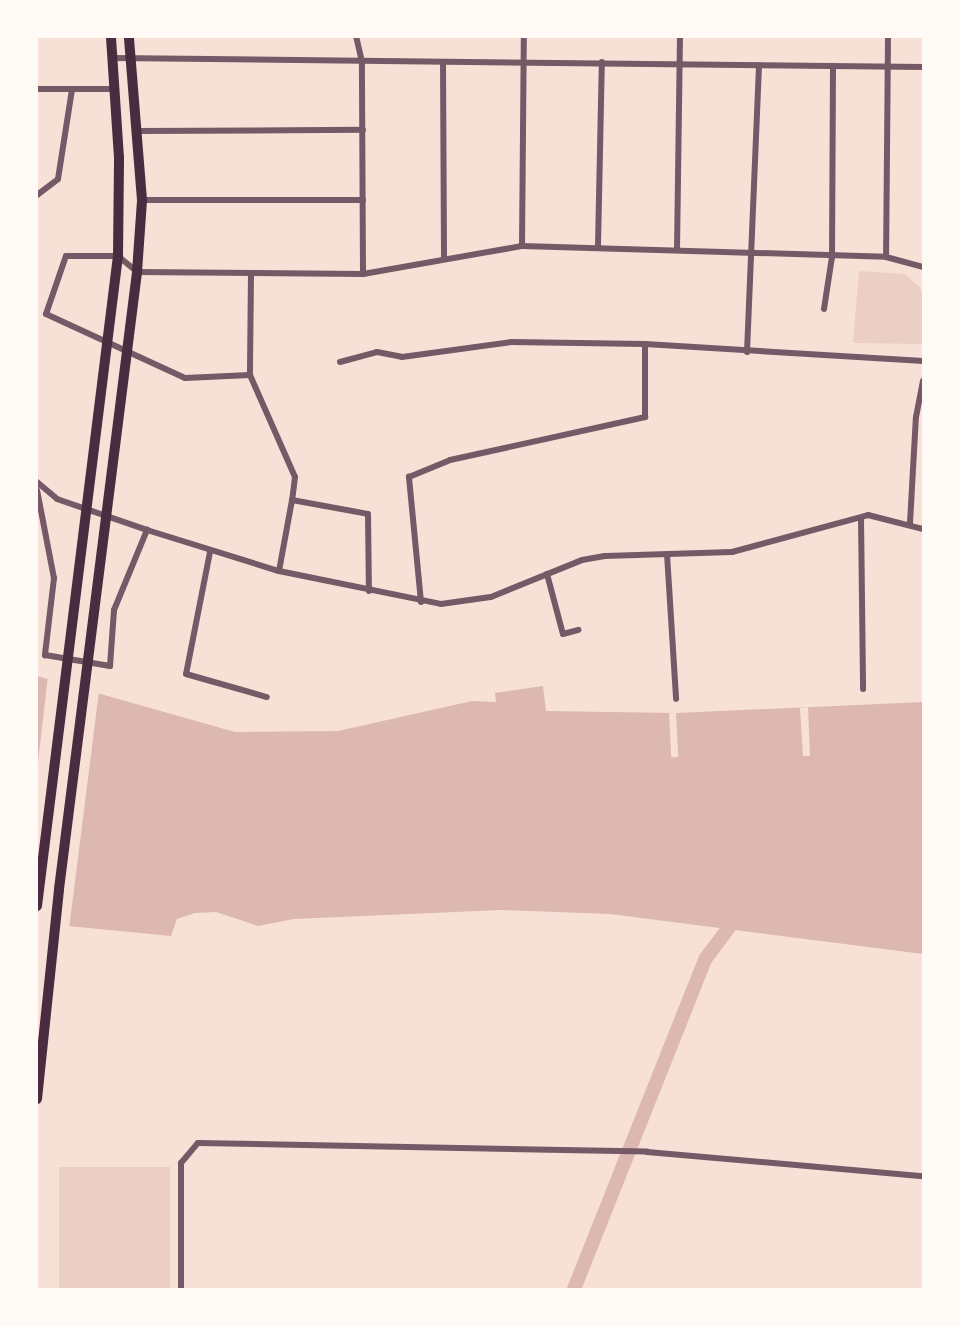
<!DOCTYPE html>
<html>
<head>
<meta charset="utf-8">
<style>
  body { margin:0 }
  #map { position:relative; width:960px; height:1326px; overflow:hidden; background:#f7e1d7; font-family:Jost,sans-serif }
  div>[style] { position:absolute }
  .green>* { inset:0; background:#ebcfc5; transform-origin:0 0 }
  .water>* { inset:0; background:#dcb8b0 }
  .pier>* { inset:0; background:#f7e1d7; transform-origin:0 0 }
  .canal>* { height:14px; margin:-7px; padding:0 7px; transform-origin:7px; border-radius:7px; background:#dcb8b0 }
  .minor>* { height:6px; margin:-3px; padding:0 3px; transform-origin:3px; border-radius:3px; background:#755966 }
  .primary>* { height:10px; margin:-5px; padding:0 5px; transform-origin:5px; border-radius:5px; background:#4a2c40 }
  span { translate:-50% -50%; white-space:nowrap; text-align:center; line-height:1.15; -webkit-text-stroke:7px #fffaf5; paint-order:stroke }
  .frame { position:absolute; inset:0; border:38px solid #fffaf5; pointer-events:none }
</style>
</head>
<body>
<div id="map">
  <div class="green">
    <i style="clip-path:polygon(859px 271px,904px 274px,919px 286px,923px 295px,923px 344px,853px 343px)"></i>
    <i style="left:59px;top:1167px;width:111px;height:122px"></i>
  </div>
  <div class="water">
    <i style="clip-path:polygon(37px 676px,235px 732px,338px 731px,472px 701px,496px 702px,495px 693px,543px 686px,546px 711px,676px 713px,923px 702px,923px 954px,610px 914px,501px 910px,294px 919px,258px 926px,216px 912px,195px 913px,177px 919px,171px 936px,37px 923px)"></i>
  </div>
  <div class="pier">
    <i style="clip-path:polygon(48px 676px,99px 691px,69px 929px,37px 926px,37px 771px)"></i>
    <i style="clip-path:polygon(808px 707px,810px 756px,803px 756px,800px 708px)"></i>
    <i style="left:676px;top:713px;width:44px;height:7px;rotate:87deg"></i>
  </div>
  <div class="canal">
    <i style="left:574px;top:1289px;width:356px;rotate:-68.3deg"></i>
    <i style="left:706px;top:958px;width:39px;rotate:-53deg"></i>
  </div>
  <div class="minor">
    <i style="left:888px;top:37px;width:220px;rotate:90.5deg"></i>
    <i style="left:886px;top:257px;width:38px;rotate:15deg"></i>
    <i style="left:113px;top:58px;width:810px;rotate:0.64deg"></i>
    <i style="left:443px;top:62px;width:195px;rotate:89.7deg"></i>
    <i style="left:37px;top:89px;width:78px"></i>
    <i style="left:138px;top:131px;width:225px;rotate:-0.3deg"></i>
    <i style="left:37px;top:195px;width:26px;rotate:-37deg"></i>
    <i style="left:58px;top:179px;width:90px;rotate:-81.1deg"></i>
    <i style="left:142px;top:200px;width:221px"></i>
    <i style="left:522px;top:246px;width:209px;rotate:-89.5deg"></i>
    <i style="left:598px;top:246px;width:184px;rotate:-88.8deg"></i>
    <i style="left:677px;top:250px;width:213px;rotate:-89.2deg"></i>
    <i style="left:251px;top:274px;width:101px;rotate:90.6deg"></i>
    <i style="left:250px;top:375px;width:111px;rotate:66.2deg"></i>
    <i style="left:295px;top:477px;width:23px;rotate:97deg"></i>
    <i style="left:292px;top:500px;width:77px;rotate:10.4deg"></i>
    <i style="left:368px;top:514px;width:77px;rotate:89.3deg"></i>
    <i style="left:363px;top:274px;width:161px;rotate:-10deg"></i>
    <i style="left:522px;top:246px;width:364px;rotate:1.7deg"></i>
    <i style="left:824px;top:309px;width:53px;rotate:-81.3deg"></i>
    <i style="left:832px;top:257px;width:191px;rotate:-89.7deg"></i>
    <i style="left:747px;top:352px;width:287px;rotate:-87.6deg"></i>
    <i style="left:340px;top:362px;width:38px;rotate:-15deg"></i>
    <i style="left:377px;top:352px;width:25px;rotate:11deg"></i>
    <i style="left:402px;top:357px;width:110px;rotate:-7.8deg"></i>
    <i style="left:511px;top:342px;width:134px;rotate:0.9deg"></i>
    <i style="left:645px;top:344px;width:279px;rotate:3.5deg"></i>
    <i style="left:250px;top:375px;width:65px;rotate:177.4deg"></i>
    <i style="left:185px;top:378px;width:153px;rotate:-155.3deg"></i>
    <i style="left:46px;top:314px;width:61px;rotate:-71deg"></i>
    <i style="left:66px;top:256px;width:52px"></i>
    <i style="left:118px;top:256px;width:25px;rotate:40deg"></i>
    <i style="left:137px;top:272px;width:226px;rotate:0.5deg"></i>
    <i style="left:363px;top:274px;width:212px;rotate:-90.3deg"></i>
    <i style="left:362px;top:62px;width:26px;rotate:-103deg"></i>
    <i style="left:37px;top:482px;width:26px;rotate:40deg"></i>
    <i style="left:57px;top:499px;width:95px;rotate:19deg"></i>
    <i style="left:37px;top:490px;width:90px;rotate:79.1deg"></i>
    <i style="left:54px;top:578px;width:78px;rotate:96.7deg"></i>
    <i style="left:45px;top:655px;width:66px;rotate:9.6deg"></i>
    <i style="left:110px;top:666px;width:56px;rotate:-85.9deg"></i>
    <i style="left:114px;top:610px;width:87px;rotate:-67.6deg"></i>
    <i style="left:147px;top:530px;width:138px;rotate:17.3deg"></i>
    <i style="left:279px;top:571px;width:165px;rotate:11.5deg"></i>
    <i style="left:441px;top:604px;width:50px;rotate:-8deg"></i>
    <i style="left:491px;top:597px;width:98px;rotate:-22.1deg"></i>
    <i style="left:582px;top:560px;width:23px;rotate:-10deg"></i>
    <i style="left:605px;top:556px;width:127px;rotate:-1.8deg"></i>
    <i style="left:732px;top:552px;width:141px;rotate:-15.2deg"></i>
    <i style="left:868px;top:515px;width:57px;rotate:14.3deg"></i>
    <i style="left:861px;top:518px;width:171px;rotate:89.3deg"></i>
    <i style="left:910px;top:523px;width:106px;rotate:-86.8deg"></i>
    <i style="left:916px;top:417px;width:37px;rotate:-79deg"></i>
    <i style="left:210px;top:552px;width:124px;rotate:101.1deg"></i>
    <i style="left:186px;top:674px;width:84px;rotate:15.9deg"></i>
    <i style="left:667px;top:554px;width:145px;rotate:86.4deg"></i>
    <i style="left:279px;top:571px;width:72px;rotate:-79.6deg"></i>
    <i style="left:547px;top:574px;width:62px;rotate:75.1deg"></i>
    <i style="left:563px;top:634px;width:16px;rotate:-15deg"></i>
    <i style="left:421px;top:602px;width:126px;rotate:-95.5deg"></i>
    <i style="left:409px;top:477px;width:44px;rotate:-22.5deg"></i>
    <i style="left:450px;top:460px;width:200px;rotate:-12.4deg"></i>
    <i style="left:645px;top:417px;width:73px;rotate:-90deg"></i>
    <i style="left:181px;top:1289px;width:126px;rotate:-90deg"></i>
    <i style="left:181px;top:1163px;width:26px;rotate:-50deg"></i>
    <i style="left:198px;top:1143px;width:449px;rotate:1.1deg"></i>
    <i style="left:647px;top:1152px;width:277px;rotate:5deg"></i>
  </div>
  <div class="primary">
    <i style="left:37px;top:906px;width:655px;rotate:-82.9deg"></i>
    <i style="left:118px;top:256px;width:98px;rotate:-89.4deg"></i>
    <i style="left:119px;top:158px;width:121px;rotate:-93.8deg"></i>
    <i style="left:37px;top:1099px;width:211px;rotate:-84deg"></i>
    <i style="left:59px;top:889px;width:622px;rotate:-82.79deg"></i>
    <i style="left:137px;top:272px;width:72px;rotate:-86deg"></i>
    <i style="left:142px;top:200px;width:164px;rotate:-94.6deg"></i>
  </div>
  <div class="frame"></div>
</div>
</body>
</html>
